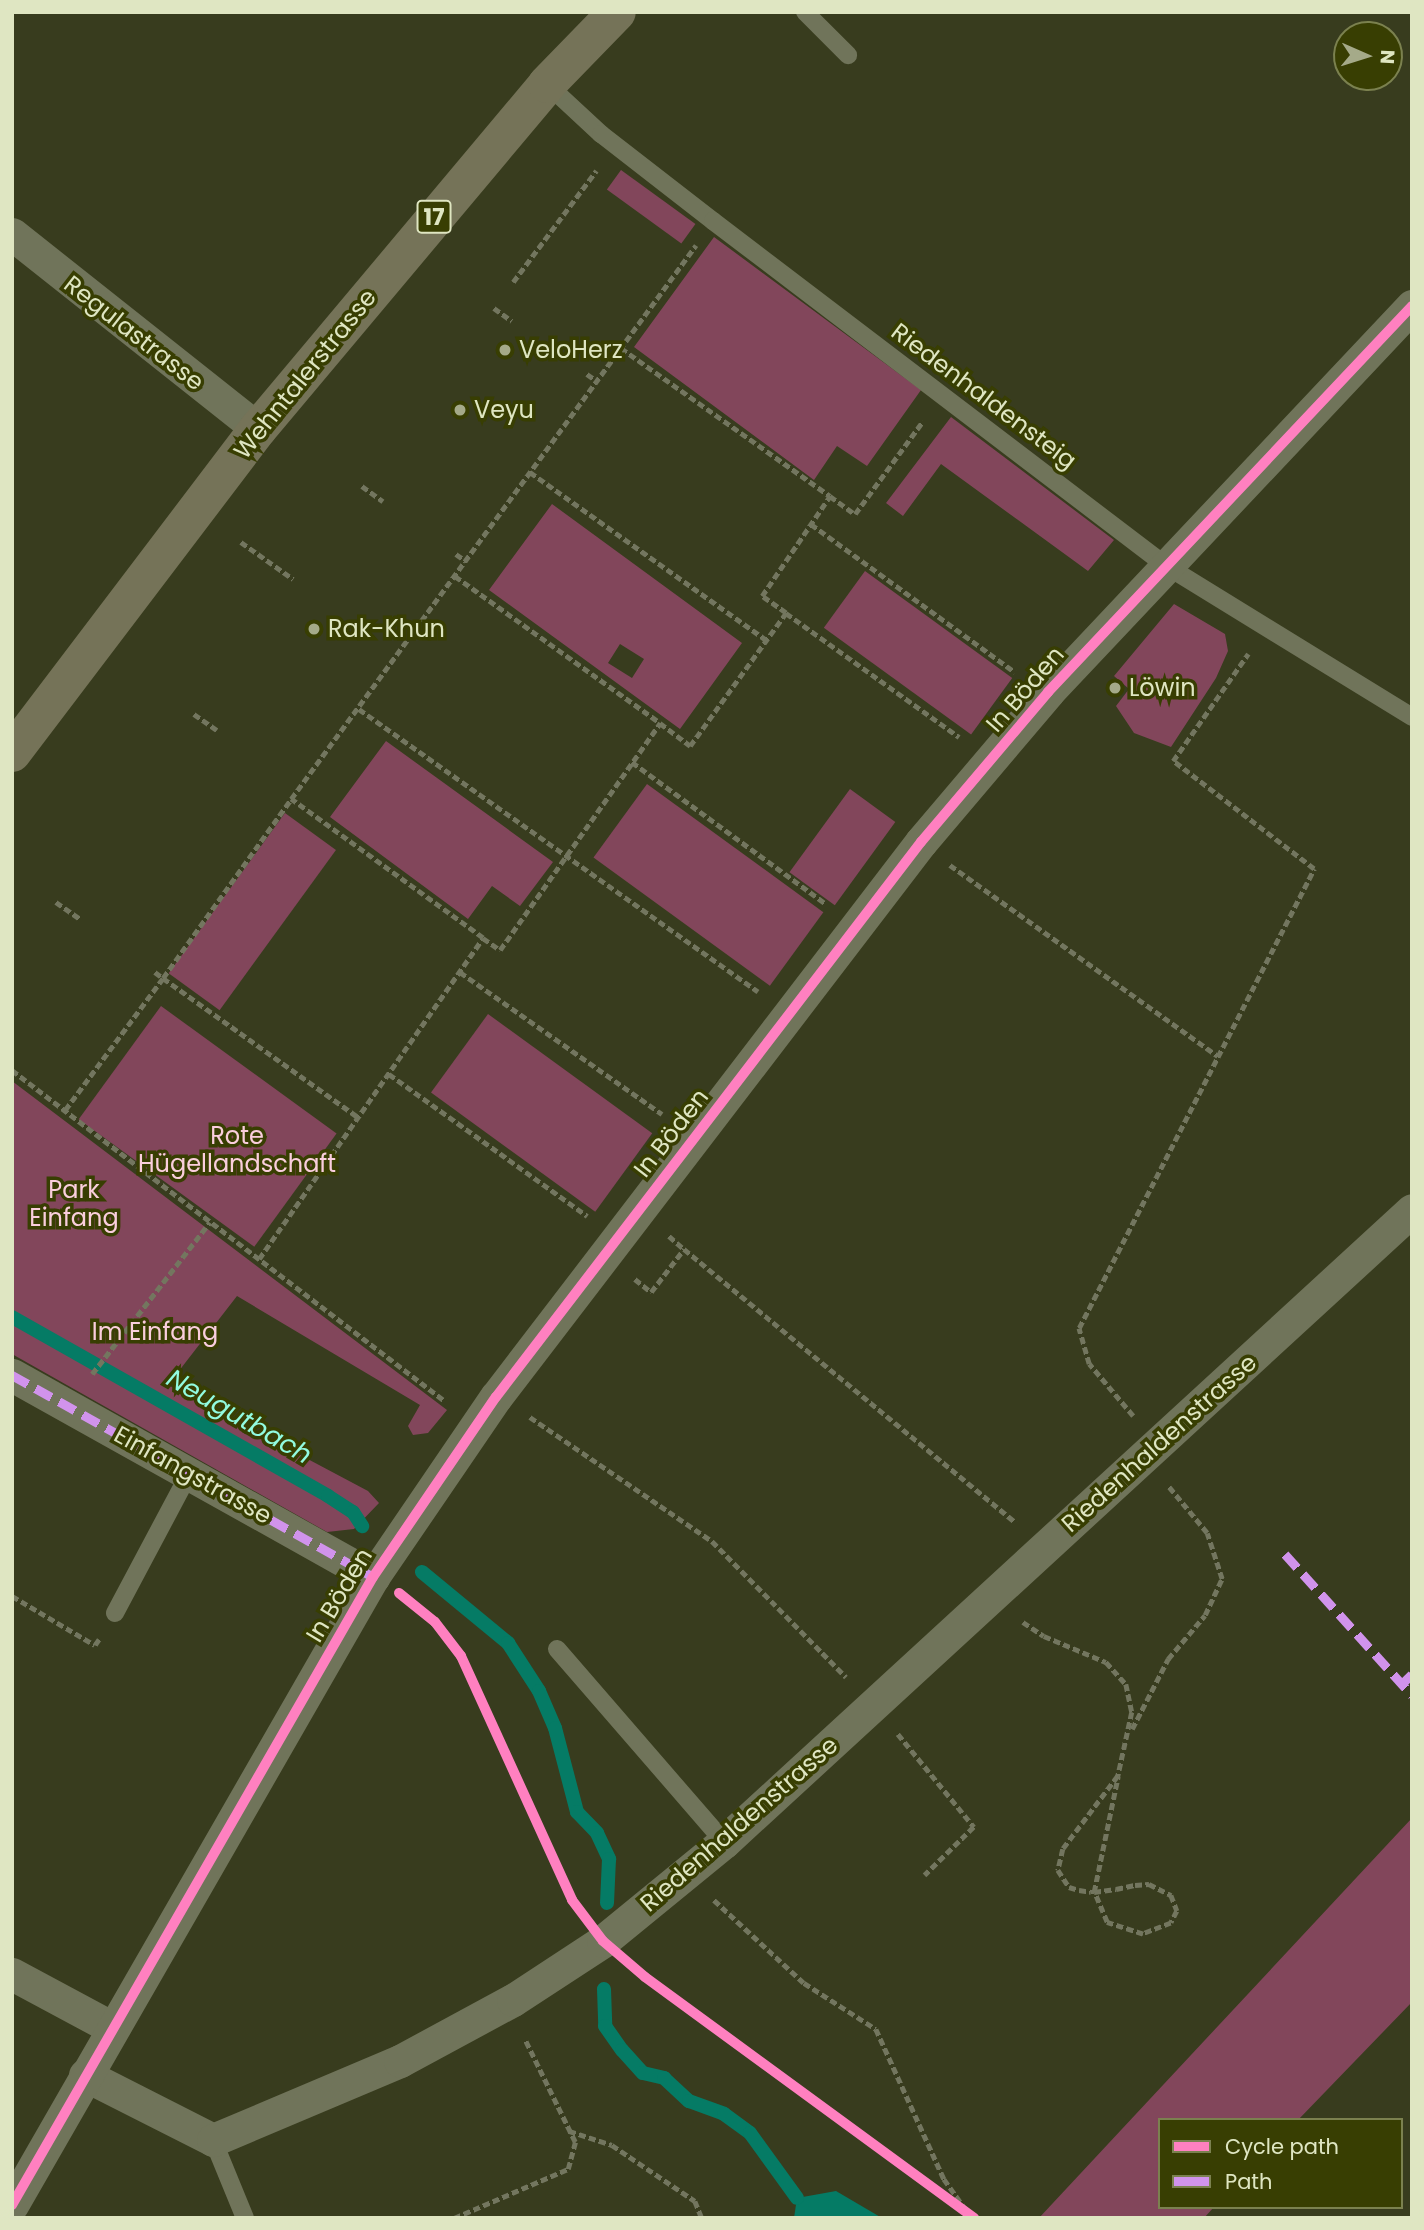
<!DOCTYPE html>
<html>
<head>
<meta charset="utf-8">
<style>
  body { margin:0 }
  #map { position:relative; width:1424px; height:2230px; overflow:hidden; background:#383c1e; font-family:Poppins,sans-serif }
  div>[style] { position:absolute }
  .green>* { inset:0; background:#82465b; transform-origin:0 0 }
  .water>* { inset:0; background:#057b65 }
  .stream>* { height:14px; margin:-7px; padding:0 7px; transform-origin:7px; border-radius:7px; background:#057b65 }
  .path>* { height:4.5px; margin-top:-2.25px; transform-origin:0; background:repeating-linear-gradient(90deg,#73765f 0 7px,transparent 0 10.5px) }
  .lane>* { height:18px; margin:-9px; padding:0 9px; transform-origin:9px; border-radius:9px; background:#70745a }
  .street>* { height:33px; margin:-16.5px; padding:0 16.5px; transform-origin:16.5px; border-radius:16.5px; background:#70745a }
  .primary>* { height:38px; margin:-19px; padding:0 19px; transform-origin:19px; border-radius:19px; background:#757358 }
  .quiet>* { height:9px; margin-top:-4.5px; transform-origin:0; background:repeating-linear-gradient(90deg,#d193ec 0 18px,transparent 0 27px) }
  .cycleway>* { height:10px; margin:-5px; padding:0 5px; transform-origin:5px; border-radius:5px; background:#ff80c0 }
  .dots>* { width:19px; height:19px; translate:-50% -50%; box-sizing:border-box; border:4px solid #383e02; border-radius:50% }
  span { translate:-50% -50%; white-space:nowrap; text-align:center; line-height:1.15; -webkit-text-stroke:7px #383e02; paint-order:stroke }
  .shield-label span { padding:2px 5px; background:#383e02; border:2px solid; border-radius:5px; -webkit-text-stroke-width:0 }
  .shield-label { font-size:23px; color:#dfe6c2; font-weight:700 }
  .street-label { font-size:24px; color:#dfe6c2 }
  .poi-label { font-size:24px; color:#dfe6c2 }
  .left { translate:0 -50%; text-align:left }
  .park-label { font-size:24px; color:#facedd }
  .water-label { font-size:26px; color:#92fbe0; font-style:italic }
  .frame { position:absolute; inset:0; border:14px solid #dfe6c2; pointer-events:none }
  .legend { position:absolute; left:1158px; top:2118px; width:245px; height:91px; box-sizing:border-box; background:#383e02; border:2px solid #7b814f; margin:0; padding:9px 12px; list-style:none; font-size:21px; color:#dfe6c2 }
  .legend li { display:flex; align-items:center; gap:14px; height:35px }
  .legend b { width:35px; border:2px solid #7b814f }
  .north { position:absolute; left:1333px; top:21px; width:70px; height:70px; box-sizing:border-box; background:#383e02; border:2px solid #7b814f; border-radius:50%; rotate:93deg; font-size:19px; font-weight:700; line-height:28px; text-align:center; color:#dfe6c2 }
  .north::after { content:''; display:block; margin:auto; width:24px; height:32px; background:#a5aa89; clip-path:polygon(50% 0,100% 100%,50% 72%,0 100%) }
</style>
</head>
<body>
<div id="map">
  <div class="green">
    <i style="left:621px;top:170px;width:92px;height:24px;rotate:36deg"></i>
    <i style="clip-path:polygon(714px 237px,921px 390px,867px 466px,837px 446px,814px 480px,634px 347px)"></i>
    <i style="clip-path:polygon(951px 417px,1114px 540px,1088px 571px,941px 464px,903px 516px,886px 503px)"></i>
    <i style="clip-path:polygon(evenodd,552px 504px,742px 643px,680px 729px,489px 590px,552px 504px,620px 644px,644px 659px,632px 678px,608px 663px,620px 644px)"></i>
    <i style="left:865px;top:571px;width:182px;height:70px;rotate:36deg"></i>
    <i style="clip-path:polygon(1174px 604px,1225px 634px,1228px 651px,1216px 678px,1171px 747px,1134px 733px,1116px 706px,1129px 689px,1114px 676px)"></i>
    <i style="clip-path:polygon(386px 741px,553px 862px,520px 906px,492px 886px,468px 919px,330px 817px)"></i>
    <i style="left:647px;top:784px;width:218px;height:91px;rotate:36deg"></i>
    <i style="left:850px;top:789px;width:56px;height:103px;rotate:36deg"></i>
    <i style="left:285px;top:813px;width:63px;height:198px;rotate:36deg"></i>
    <i style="left:161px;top:1006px;width:217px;height:140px;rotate:36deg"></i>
    <i style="left:488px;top:1014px;width:203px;height:97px;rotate:36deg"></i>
    <i style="clip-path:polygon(12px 1081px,447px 1410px,428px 1433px,413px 1435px,408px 1426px,420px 1405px,237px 1296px,168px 1385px,368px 1491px,379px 1503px,354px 1529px,327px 1532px,12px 1354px)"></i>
    <i style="clip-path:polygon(1412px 1818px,1412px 2002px,1298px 2120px,1160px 2120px,1160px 2207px,1214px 2207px,1204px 2218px,1039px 2218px)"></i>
  </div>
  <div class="water">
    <i style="clip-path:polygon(836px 2191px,882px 2218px,794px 2218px,797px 2198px)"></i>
  </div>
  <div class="stream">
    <i style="left:12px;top:1317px;width:363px;rotate:29.5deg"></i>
    <i style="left:328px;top:1496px;width:30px;rotate:33deg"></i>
    <i style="left:353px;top:1512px;width:17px;rotate:57deg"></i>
    <i style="left:422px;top:1572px;width:112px;rotate:39.5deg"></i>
    <i style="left:508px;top:1643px;width:57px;rotate:57.1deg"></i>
    <i style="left:539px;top:1691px;width:40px;rotate:66.6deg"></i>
    <i style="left:555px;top:1728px;width:87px;rotate:75.3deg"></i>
    <i style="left:577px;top:1812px;width:29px;rotate:46deg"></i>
    <i style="left:597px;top:1833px;width:29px;rotate:65deg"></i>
    <i style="left:609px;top:1859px;width:44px;rotate:92.6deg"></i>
    <i style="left:604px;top:1989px;width:37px;rotate:88deg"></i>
    <i style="left:605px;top:2026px;width:29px;rotate:55deg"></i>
    <i style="left:622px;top:2050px;width:31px;rotate:48deg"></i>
    <i style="left:643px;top:2073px;width:22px;rotate:13deg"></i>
    <i style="left:664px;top:2078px;width:34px;rotate:43deg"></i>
    <i style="left:689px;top:2101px;width:37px;rotate:20deg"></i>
    <i style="left:724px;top:2114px;width:32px;rotate:36deg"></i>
    <i style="left:750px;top:2133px;width:80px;rotate:54.1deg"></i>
  </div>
  <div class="path">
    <i style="left:513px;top:282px;width:139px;rotate:-53.2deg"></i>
    <i style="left:494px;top:308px;width:22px;rotate:36deg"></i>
    <i style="left:621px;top:348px;width:256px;rotate:35.3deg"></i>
    <i style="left:587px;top:374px;width:12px;rotate:35deg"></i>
    <i style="left:530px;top:472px;width:290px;rotate:35.4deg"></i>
    <i style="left:362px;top:486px;width:26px;rotate:36deg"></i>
    <i style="left:811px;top:524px;width:252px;rotate:36deg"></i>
    <i style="left:241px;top:542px;width:64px;rotate:35.4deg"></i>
    <i style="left:456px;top:554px;width:12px;rotate:35deg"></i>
    <i style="left:455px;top:576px;width:252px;rotate:35.6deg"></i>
    <i style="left:786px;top:613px;width:213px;rotate:35.6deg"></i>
    <i style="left:359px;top:709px;width:489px;rotate:35.3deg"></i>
    <i style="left:194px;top:714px;width:28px;rotate:35deg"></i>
    <i style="left:632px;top:762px;width:239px;rotate:36.2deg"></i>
    <i style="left:950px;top:865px;width:329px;rotate:35.5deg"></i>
    <i style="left:56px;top:902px;width:29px;rotate:35deg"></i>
    <i style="left:483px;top:938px;width:237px;rotate:-144.1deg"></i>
    <i style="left:291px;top:799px;width:686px;rotate:-53.83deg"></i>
    <i style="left:155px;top:972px;width:10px;rotate:37deg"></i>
    <i style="left:163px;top:978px;width:220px;rotate:-54.4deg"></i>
    <i style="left:460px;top:972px;width:247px;rotate:35.1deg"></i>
    <i style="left:12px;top:1070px;width:545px;rotate:37.4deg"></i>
    <i style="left:389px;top:1074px;width:244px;rotate:35.6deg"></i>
    <i style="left:65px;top:1110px;width:164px;rotate:-53.4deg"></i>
    <i style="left:163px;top:978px;width:241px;rotate:35.5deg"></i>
    <i style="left:669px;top:1236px;width:20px;rotate:41deg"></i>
    <i style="left:259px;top:1259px;width:391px;rotate:-55.1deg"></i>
    <i style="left:483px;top:938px;width:21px;rotate:35deg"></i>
    <i style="left:500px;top:950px;width:278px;rotate:-54.8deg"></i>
    <i style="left:660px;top:723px;width:38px;rotate:37deg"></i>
    <i style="left:690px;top:746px;width:164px;rotate:-54.2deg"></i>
    <i style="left:786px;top:613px;width:29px;rotate:-145deg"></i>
    <i style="left:762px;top:596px;width:121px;rotate:-55.8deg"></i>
    <i style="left:830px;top:496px;width:31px;rotate:36deg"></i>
    <i style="left:855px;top:514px;width:115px;rotate:-53.8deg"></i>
    <i style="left:635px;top:1279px;width:21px;rotate:39deg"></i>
    <i style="left:651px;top:1292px;width:54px;rotate:-52.5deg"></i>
    <i style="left:684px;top:1249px;width:430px;rotate:39.5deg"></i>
    <i style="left:92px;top:1374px;width:192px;rotate:-52.2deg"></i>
    <i style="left:1133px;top:1416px;width:68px;rotate:-130.2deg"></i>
    <i style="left:1089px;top:1364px;width:37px;rotate:-106deg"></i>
    <i style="left:1079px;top:1328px;width:516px;rotate:-62.89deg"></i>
    <i style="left:1314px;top:869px;width:178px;rotate:-142.5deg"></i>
    <i style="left:1173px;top:761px;width:131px;rotate:-55deg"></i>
    <i style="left:530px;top:1417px;width:220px;rotate:34.3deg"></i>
    <i style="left:712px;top:1541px;width:191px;rotate:45.4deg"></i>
    <i style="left:12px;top:1596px;width:96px;rotate:30.6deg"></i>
    <i style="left:95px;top:1645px;width:7px;rotate:-56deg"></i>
    <i style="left:1023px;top:1622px;width:25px;rotate:34deg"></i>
    <i style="left:1044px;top:1636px;width:67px;rotate:22.8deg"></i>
    <i style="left:1106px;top:1662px;width:30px;rotate:48deg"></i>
    <i style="left:1126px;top:1684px;width:29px;rotate:78deg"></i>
    <i style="left:1132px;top:1712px;width:66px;rotate:102.3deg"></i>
    <i style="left:1118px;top:1776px;width:91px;rotate:127deg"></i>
    <i style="left:1063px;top:1849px;width:22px;rotate:103deg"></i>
    <i style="left:1058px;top:1870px;width:20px;rotate:57deg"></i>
    <i style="left:1069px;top:1887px;width:10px;rotate:17deg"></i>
    <i style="left:1079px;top:1890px;width:12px;rotate:9deg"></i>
    <i style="left:1091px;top:1892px;width:3px"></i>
    <i style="left:1094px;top:1892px;width:22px;rotate:-8deg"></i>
    <i style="left:1116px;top:1889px;width:19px;rotate:-12deg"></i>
    <i style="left:1135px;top:1885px;width:14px;rotate:-4deg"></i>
    <i style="left:1149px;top:1884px;width:25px;rotate:27deg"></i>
    <i style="left:1171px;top:1895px;width:17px;rotate:69deg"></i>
    <i style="left:1177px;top:1911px;width:13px;rotate:117deg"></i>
    <i style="left:1171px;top:1923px;width:30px;rotate:159deg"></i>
    <i style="left:1143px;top:1934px;width:38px;rotate:-162deg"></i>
    <i style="left:1107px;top:1922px;width:33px;rotate:-113deg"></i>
    <i style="left:1094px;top:1892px;width:118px;rotate:-78.3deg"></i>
    <i style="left:1132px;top:1729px;width:79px;rotate:-62.8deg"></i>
    <i style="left:1168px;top:1659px;width:57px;rotate:-49.9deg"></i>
    <i style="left:1205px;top:1615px;width:40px;rotate:-65deg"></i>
    <i style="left:1222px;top:1579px;width:48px;rotate:-108.1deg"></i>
    <i style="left:1207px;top:1533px;width:61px;rotate:-129.7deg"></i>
    <i style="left:898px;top:1734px;width:120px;rotate:50.7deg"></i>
    <i style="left:974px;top:1827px;width:69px;rotate:135.6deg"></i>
    <i style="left:714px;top:1900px;width:122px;rotate:42.7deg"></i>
    <i style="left:804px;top:1983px;width:85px;rotate:32.6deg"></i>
    <i style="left:876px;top:2029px;width:165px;rotate:65.6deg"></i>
    <i style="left:944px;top:2179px;width:43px;rotate:54.5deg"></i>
    <i style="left:569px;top:2131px;width:45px;rotate:18deg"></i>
    <i style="left:612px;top:2145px;width:100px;rotate:34deg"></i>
    <i style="left:695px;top:2201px;width:18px;rotate:68deg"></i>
    <i style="left:454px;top:2218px;width:124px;rotate:-23.3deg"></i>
    <i style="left:568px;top:2169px;width:28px;rotate:-75deg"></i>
    <i style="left:575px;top:2142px;width:114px;rotate:-116.1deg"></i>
  </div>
  <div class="lane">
    <i style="left:805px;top:12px;width:61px;rotate:45deg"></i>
    <i style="left:547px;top:84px;width:74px;rotate:42.8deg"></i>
    <i style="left:601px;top:134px;width:142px;rotate:37.8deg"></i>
    <i style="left:713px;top:221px;width:568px;rotate:37.27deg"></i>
    <i style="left:1165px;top:565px;width:290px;rotate:31.6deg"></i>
    <i style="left:115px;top:1613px;width:157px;rotate:-62deg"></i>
    <i style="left:557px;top:1649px;width:255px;rotate:49.1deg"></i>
    <i style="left:213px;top:2140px;width:84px;rotate:67.7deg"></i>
  </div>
  <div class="street">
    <i style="left:12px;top:234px;width:314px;rotate:38.4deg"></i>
    <i style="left:12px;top:1375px;width:414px;rotate:29.2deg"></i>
    <i style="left:12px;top:1974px;width:112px;rotate:28.2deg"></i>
    <i style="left:85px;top:2075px;width:144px;rotate:26.9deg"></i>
    <i style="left:213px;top:2140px;width:203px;rotate:-22.9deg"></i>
    <i style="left:400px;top:2061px;width:128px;rotate:-28.4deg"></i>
    <i style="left:513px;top:2000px;width:108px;rotate:-33.2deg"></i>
    <i style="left:603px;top:1941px;width:156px;rotate:-39.3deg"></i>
    <i style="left:724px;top:1842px;width:934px;rotate:-42.57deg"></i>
    <i style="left:12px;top:2205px;width:724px;rotate:-60.11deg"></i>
    <i style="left:373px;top:1577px;width:218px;rotate:-55.7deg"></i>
    <i style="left:496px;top:1397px;width:699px;rotate:-52.56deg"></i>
    <i style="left:921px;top:842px;width:197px;rotate:-49.7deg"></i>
    <i style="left:1048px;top:692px;width:531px;rotate:-46.68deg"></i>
  </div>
  <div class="primary">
    <i style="left:12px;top:753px;width:407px;rotate:-52.8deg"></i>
    <i style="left:258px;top:429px;width:450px;rotate:-50deg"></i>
    <i style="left:547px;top:84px;width:100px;rotate:-45.8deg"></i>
  </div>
  <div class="quiet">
    <i style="left:12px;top:1375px;width:414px;rotate:29.2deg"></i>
    <i style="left:1285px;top:1554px;width:190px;rotate:48deg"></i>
    <i style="left:1402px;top:1684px;width:14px;rotate:-45deg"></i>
  </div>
  <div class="cycleway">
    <i style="left:399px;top:1593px;width:46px;rotate:38.9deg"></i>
    <i style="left:435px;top:1622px;width:43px;rotate:52.6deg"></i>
    <i style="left:461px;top:1656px;width:268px;rotate:65.5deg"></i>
    <i style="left:572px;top:1900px;width:51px;rotate:52.9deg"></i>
    <i style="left:603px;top:1941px;width:55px;rotate:40.6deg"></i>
    <i style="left:645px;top:1977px;width:408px;rotate:36.2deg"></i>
    <i style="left:12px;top:2205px;width:724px;rotate:-60.11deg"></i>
    <i style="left:373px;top:1577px;width:218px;rotate:-55.7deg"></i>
    <i style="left:496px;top:1397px;width:699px;rotate:-52.56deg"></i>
    <i style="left:921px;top:842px;width:197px;rotate:-49.7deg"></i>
    <i style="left:1048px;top:692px;width:531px;rotate:-46.68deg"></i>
  </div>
  <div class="dots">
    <i style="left:505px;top:350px;background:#a5aa89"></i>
    <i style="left:460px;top:410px;background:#a5aa89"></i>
    <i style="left:314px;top:629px;background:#a5aa89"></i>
    <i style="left:1115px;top:688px;background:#a5aa89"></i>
  </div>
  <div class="shield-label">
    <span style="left:434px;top:217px">17</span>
  </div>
  <div class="street-label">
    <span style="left:134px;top:333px;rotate:38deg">Regulastrasse</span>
    <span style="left:305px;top:374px;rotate:-51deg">Wehntalerstrasse</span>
    <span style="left:984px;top:396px;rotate:37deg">Riedenhaldensteig</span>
    <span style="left:1025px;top:689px;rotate:-49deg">In Böden</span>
    <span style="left:671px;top:1133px;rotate:-52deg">In Böden</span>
    <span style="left:1159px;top:1443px;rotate:-42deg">Riedenhaldenstrasse</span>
    <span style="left:193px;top:1475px;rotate:29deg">Einfangstrasse</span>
    <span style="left:339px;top:1595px;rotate:-59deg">In Böden</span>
    <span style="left:739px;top:1824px;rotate:-41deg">Riedenhaldenstrasse</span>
  </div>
  <div class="poi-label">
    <span class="left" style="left:519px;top:350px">VeloHerz</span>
    <span class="left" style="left:474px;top:410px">Veyu</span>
    <span class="left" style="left:328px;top:629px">Rak-Khun</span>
    <span class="left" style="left:1129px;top:688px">Löwin</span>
  </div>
  <div class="park-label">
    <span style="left:237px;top:1150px">Rote<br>Hügellandschaft</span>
    <span style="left:74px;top:1204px">Park<br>Einfang</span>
    <span style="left:155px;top:1332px">Im Einfang</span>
  </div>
  <div class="water-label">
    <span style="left:239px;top:1417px;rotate:30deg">Neugutbach</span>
  </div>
  <div class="frame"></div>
  <ul class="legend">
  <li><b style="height:9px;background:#ff80c0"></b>Cycle path</li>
  <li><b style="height:9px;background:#d193ec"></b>Path</li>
  </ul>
  <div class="north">N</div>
</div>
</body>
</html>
